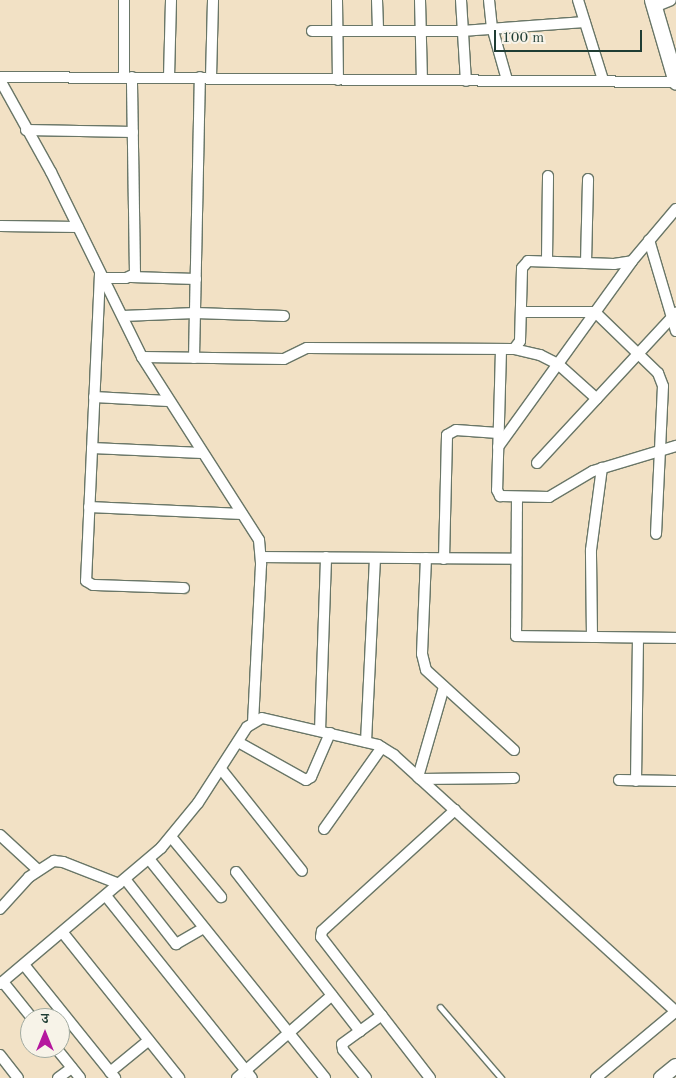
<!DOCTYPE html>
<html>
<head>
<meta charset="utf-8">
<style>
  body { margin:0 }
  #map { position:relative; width:676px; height:1078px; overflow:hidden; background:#f2e1c5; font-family:"Old Standard TT","Noto Serif Devanagari",serif }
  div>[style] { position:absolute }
  .roads { filter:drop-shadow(1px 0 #697667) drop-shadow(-1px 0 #697667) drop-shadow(0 1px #697667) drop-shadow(0 -1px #697667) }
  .lane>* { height:5px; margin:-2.5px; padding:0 2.5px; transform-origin:2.5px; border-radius:2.5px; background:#fff }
  .street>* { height:10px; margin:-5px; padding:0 5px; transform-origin:5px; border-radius:5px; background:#fff }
  .secondary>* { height:14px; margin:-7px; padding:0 7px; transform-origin:7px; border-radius:7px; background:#fff }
  .primary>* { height:15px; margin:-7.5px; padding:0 7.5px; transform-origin:7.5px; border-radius:7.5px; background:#fff }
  span { translate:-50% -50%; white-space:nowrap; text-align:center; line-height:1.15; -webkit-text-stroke:4px #f7f3e8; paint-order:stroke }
  .north { position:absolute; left:20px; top:1008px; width:50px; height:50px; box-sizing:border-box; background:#f7f3e8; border:1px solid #a1aaa0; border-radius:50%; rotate:0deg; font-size:14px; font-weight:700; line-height:20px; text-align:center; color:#1f3d34 }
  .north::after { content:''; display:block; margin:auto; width:18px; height:22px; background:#b5179e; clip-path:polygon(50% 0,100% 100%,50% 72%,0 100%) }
  .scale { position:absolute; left:494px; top:30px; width:148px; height:22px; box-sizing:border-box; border:2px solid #1f3d34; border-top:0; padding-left:6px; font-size:15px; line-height:18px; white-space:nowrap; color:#1f3d34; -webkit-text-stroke:4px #f7f3e8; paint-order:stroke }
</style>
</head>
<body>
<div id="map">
  <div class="roads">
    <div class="lane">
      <i style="left:440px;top:1007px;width:94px;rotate:49.3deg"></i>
    </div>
    <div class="street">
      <i style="left:337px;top:0;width:80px;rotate:89.3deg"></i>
      <i style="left:377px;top:0;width:30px;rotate:88deg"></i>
      <i style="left:420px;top:0;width:80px;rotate:88.6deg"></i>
      <i style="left:461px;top:0;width:81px;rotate:86.5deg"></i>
      <i style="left:489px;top:0;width:27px;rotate:84deg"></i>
      <i style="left:492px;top:27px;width:55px;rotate:74.2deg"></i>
      <i style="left:578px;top:0;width:84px;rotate:72.6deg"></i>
      <i style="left:654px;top:7px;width:18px;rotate:-22deg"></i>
      <i style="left:312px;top:31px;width:150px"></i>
      <i style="left:462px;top:31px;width:123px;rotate:-4.2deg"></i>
      <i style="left:0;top:77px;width:676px;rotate:0.42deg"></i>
      <i style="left:124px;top:77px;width:77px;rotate:-90deg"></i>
      <i style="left:169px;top:77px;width:77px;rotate:-88.5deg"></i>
      <i style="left:211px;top:77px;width:77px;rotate:-88.5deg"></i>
      <i style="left:0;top:80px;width:105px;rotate:61deg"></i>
      <i style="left:51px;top:172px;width:206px;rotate:63.8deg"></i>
      <i style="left:142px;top:357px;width:217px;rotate:57.4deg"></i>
      <i style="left:259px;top:540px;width:25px;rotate:85deg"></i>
      <i style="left:261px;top:565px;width:156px;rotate:92.9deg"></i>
      <i style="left:26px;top:130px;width:107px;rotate:1.1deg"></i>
      <i style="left:0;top:226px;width:78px;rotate:0.7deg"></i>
      <i style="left:649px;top:240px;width:95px;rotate:73.5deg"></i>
      <i style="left:547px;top:260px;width:84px;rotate:-89.3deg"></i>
      <i style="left:586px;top:263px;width:84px;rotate:-88.6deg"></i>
      <i style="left:100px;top:274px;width:307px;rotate:92.6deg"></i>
      <i style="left:86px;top:581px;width:8px;rotate:30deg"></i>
      <i style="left:93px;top:585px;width:91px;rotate:1.9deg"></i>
      <i style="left:131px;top:277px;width:65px;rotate:1.8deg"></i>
      <i style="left:103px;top:278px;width:23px"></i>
      <i style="left:126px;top:278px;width:10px;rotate:-24deg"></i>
      <i style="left:135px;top:274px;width:197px;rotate:-90.9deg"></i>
      <i style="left:521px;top:312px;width:74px"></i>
      <i style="left:595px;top:312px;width:88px;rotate:44.1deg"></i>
      <i style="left:658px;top:373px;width:14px;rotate:69deg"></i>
      <i style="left:663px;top:386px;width:148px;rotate:92.7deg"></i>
      <i style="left:123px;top:316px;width:72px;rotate:-2.4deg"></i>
      <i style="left:195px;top:313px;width:89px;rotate:1.9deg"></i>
      <i style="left:514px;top:349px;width:27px;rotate:13deg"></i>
      <i style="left:540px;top:355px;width:20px;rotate:27deg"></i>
      <i style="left:558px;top:364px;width:52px;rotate:41.9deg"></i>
      <i style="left:501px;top:350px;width:140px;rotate:91.6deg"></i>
      <i style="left:497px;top:490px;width:7px;rotate:63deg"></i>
      <i style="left:500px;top:496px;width:49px;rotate:1.2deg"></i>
      <i style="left:549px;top:497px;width:51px;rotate:-30.6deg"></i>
      <i style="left:593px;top:471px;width:87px;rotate:-16.8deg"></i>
      <i style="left:142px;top:357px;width:142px;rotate:0.8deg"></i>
      <i style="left:284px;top:359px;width:25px;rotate:-26deg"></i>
      <i style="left:307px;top:348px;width:207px;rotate:0.3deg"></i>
      <i style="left:514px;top:349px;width:10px;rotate:-53deg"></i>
      <i style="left:520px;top:341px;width:73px;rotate:-88.4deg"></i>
      <i style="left:522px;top:268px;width:9px;rotate:-49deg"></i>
      <i style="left:528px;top:261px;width:86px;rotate:2deg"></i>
      <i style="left:614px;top:264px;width:18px;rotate:-9deg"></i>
      <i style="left:632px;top:261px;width:68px;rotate:-49.8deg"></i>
      <i style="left:194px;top:358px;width:281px;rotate:-88.8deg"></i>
      <i style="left:94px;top:397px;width:74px;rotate:3.1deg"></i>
      <i style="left:498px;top:447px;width:229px;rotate:-54.2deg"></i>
      <i style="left:92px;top:448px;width:110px;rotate:2.6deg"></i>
      <i style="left:537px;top:463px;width:205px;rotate:-47.2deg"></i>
      <i style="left:517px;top:499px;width:137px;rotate:90.4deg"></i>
      <i style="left:516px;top:636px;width:160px;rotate:0.7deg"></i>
      <i style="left:89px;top:507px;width:153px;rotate:2.6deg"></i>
      <i style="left:261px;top:557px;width:255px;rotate:0.4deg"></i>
      <i style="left:426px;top:558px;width:96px;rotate:92.4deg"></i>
      <i style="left:422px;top:654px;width:16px;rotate:76deg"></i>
      <i style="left:426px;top:670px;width:119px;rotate:42.3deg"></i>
      <i style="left:444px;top:559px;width:124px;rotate:-88.6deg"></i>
      <i style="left:447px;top:435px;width:10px;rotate:-29deg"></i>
      <i style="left:456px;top:430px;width:42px;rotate:4.1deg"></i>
      <i style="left:592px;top:637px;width:87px;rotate:-90.7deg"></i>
      <i style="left:591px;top:550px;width:83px;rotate:-82.4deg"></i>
      <i style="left:320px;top:731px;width:174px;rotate:-88deg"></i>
      <i style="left:238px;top:742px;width:78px;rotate:29.2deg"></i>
      <i style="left:306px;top:780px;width:6px;rotate:-31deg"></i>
      <i style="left:311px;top:777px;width:48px;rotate:-66.6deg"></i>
      <i style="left:366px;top:742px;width:184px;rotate:-87.2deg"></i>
      <i style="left:221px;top:769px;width:130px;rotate:51.5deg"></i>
      <i style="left:418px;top:777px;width:94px;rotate:-73.9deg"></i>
      <i style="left:420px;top:779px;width:94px;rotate:-0.6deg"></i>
      <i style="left:619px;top:780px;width:57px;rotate:1deg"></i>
      <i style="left:636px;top:781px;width:143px;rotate:-89.2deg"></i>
      <i style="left:324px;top:829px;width:100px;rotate:-54.7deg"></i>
      <i style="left:0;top:835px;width:52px;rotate:42.6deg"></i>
      <i style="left:172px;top:838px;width:77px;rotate:50.3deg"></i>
      <i style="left:149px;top:859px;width:281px;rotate:51.2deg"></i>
      <i style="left:236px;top:872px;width:202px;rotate:52.1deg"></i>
      <i style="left:125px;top:879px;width:83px;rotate:51.9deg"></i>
      <i style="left:176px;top:944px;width:32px;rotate:-30deg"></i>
      <i style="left:106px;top:896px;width:233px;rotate:51.3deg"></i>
      <i style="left:0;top:909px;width:43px;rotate:-47.8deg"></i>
      <i style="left:29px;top:877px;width:30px;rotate:-33deg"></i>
      <i style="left:54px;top:861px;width:9px;rotate:6deg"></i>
      <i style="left:63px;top:862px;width:60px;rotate:21.4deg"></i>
      <i style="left:63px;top:933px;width:186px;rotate:51.3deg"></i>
      <i style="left:25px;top:966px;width:144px;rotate:51.2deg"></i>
      <i style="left:3px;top:982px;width:46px;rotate:51.1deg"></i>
      <i style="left:0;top:984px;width:211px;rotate:-40.2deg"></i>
      <i style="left:161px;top:848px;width:58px;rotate:-50.6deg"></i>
      <i style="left:198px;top:803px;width:90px;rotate:-57.2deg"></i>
      <i style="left:247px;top:727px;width:17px;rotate:-31deg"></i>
      <i style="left:262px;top:718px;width:119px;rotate:13.1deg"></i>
      <i style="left:378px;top:745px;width:19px;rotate:32deg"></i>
      <i style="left:394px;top:755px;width:382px;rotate:42.3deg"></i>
      <i style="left:56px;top:1048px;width:38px;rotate:51deg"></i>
      <i style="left:0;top:1055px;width:29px;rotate:52deg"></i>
      <i style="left:110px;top:1072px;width:50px;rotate:-39.4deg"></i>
      <i style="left:58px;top:1078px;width:17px;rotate:-36deg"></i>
      <i style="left:237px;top:1078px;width:126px;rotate:-41.1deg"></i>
      <i style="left:366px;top:1078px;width:36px;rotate:-129deg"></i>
      <i style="left:343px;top:1050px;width:6px;rotate:-99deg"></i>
      <i style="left:342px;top:1044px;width:49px;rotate:-35.9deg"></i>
      <i style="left:430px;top:1078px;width:178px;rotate:-127.7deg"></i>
      <i style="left:321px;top:937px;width:6px;rotate:-81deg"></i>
      <i style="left:322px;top:931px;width:180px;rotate:-42.3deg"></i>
      <i style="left:596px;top:1078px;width:104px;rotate:-39.9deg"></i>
    </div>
    <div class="secondary">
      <i style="left:661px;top:1078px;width:19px;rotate:-39deg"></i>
    </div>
    <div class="primary">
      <i style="left:652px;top:0;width:85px;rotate:73.7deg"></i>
    </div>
  </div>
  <div class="north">उ</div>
  <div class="scale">100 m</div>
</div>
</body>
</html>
